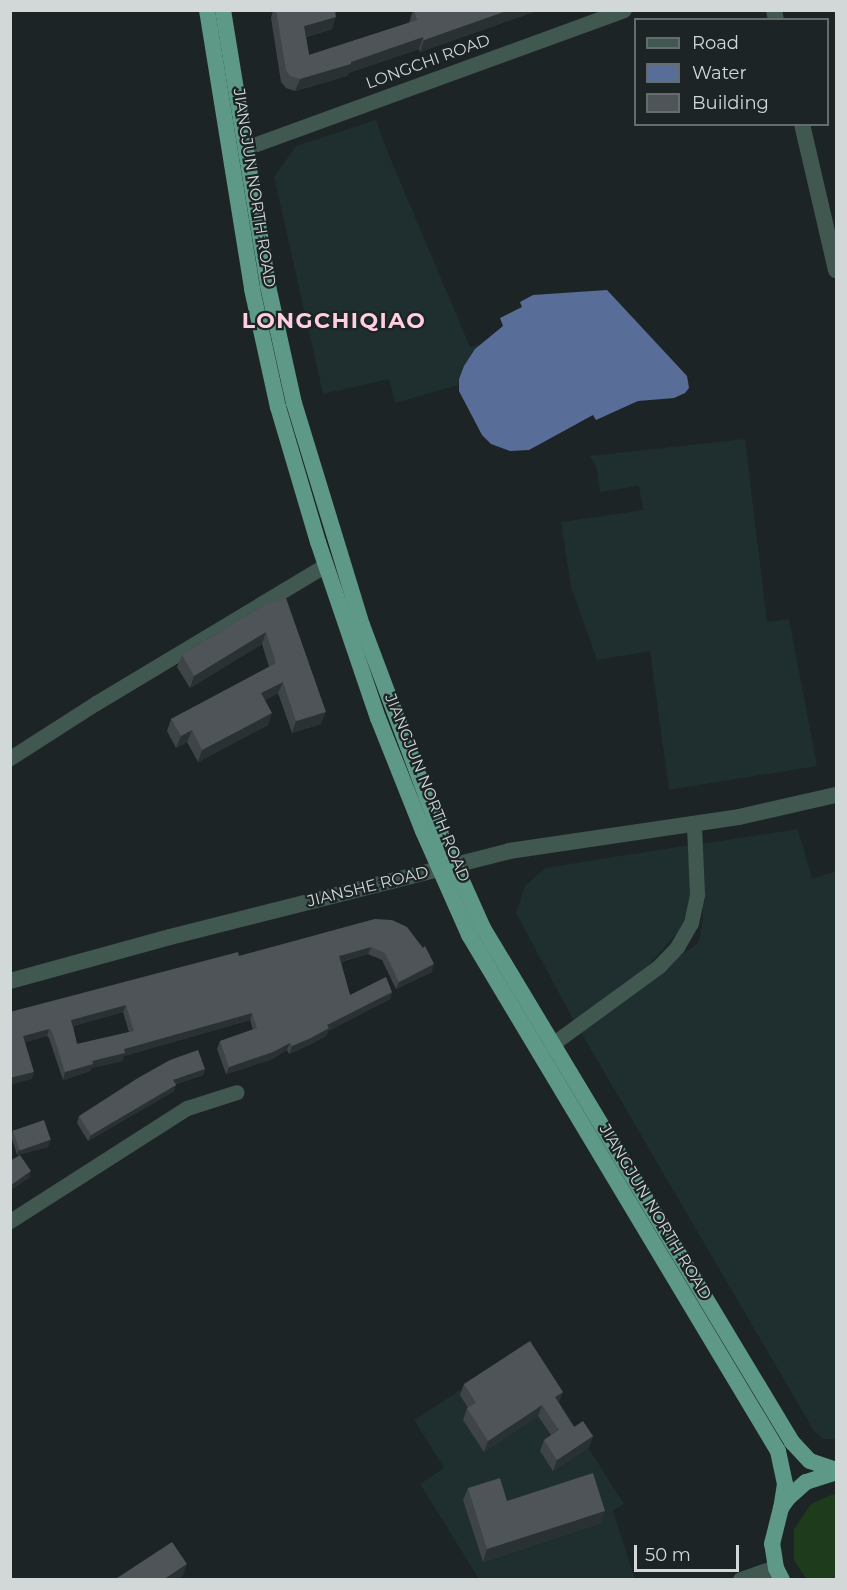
<!DOCTYPE html>
<html>
<head>
<meta charset="utf-8">
<style>
  body { margin:0 }
  #map { position:relative; width:847px; height:1590px; overflow:hidden; background:#1c2425; font-family:Montserrat,sans-serif }
  div>[style] { position:absolute }
  .built>* { inset:0; background:#1f2e2f }
  .green>* { inset:0; background:#1e3b1b }
  .water>* { inset:0; background:#586e99 }
  .minor>* { height:15px; margin:-7.5px; padding:0 7.5px; transform-origin:7.5px; border-radius:7.5px; background:#405850 }
  .tertiary>* { height:16px; margin:-8px; padding:0 8px; transform-origin:8px; border-radius:8px; background:#405850 }
  .trunk>* { height:16px; margin:-8px; padding:0 8px; transform-origin:8px; border-radius:8px; background:#5e9886 }
  .wall>* { inset:0; background:#3e4448 }
  .shaded-wall>* { inset:0; background:#2a3133 }
  .building>* { inset:0; background:#4e5457; transform-origin:0 0 }
  span { translate:-50% -50%; white-space:nowrap; text-align:center; line-height:1.15; -webkit-text-stroke:4.5px #1c2425; paint-order:stroke }
  .street-label { font-size:16px; color:#d2d7d7 }
  .district-label { font-size:22px; color:#ffcee1; font-weight:700; letter-spacing:1.5px }
  .frame { position:absolute; inset:0; border:12px solid #d2d7d7; pointer-events:none }
  .legend { position:absolute; left:634px; top:18px; width:195px; height:108px; box-sizing:border-box; background:#1c2425; border:2px solid #656c6c; margin:0; padding:8px 10px; list-style:none; font-size:18px; color:#d2d7d7 }
  .legend li { display:flex; align-items:center; gap:12px; height:30px }
  .legend b { width:30px; border:2px solid #656c6c }
  .scale { position:absolute; left:634px; top:1545px; width:105px; height:27px; box-sizing:border-box; border:3px solid #d2d7d7; border-top:0; padding-left:8px; font-size:18px; line-height:21px; white-space:nowrap; color:#d2d7d7; -webkit-text-stroke:4px #1c2425; paint-order:stroke }
</style>
</head>
<body>
<div id="map">
  <div class="built">
    <i style="clip-path:polygon(376px 120px,388px 153px,470px 347px,479px 344px,459px 379px,458px 385px,395px 403px,389px 379px,323px 394px,274px 177px,296px 146px)"></i>
    <i style="clip-path:polygon(745px 439px,767px 622px,789px 619px,817px 766px,669px 790px,650px 651px,597px 660px,571px 587px,561px 522px,643px 510px,639px 486px,600px 492px,596px 466px,590px 456px)"></i>
    <i style="clip-path:polygon(798px 829px,812px 879px,836px 871px,836px 1439px,823px 1439px,814px 1431px,579px 1029px,698px 943px,703px 922px,701px 844px)"></i>
    <i style="clip-path:polygon(689px 845px,691px 905px,679px 931px,648px 966px,574px 1021px,516px 913px,525px 886px,545px 868px)"></i>
    <i style="clip-path:polygon(525px 1348px,624px 1504px,613px 1511px,635px 1579px,479px 1579px,420px 1484px,444px 1468px,414px 1420px)"></i>
  </div>
  <div class="green">
    <i style="clip-path:polygon(836px 1493px,836px 1579px,806px 1579px,794px 1560px,794px 1529px,811px 1504px)"></i>
  </div>
  <div class="water">
    <i style="clip-path:polygon(607px 290px,687px 376px,689px 388px,685px 393px,674px 398px,638px 401px,596px 420px,593px 415px,529px 450px,510px 451px,491px 444px,482px 435px,459px 391px,459px 379px,464px 366px,475px 349px,503px 326px,500px 318px,522px 307px,520px 302px,533px 295px)"></i>
  </div>
  <div class="minor">
    <i style="left:245px;top:148px;width:403px;rotate:-20deg"></i>
    <i style="left:10px;top:758px;width:102px;rotate:-32.6deg"></i>
    <i style="left:96px;top:703px;width:268px;rotate:-31deg"></i>
    <i style="left:551px;top:1045px;width:132px;rotate:-36.1deg"></i>
    <i style="left:658px;top:967px;width:28px;rotate:-46deg"></i>
    <i style="left:677px;top:947px;width:28px;rotate:-60deg"></i>
    <i style="left:691px;top:923px;width:30px;rotate:-78deg"></i>
    <i style="left:697px;top:894px;width:70px;rotate:-92.5deg"></i>
    <i style="left:10px;top:1221px;width:210px;rotate:-32.6deg"></i>
    <i style="left:187px;top:1108px;width:52px;rotate:-17.7deg"></i>
  </div>
  <div class="tertiary">
    <i style="left:774px;top:10px;width:10px;rotate:79deg"></i>
    <i style="left:802px;top:124px;width:150px;rotate:76.9deg"></i>
    <i style="left:10px;top:981px;width:166px;rotate:-15.4deg"></i>
    <i style="left:170px;top:937px;width:350px;rotate:-14.2deg"></i>
    <i style="left:509px;top:851px;width:232px;rotate:-8.4deg"></i>
    <i style="left:739px;top:817px;width:99px;rotate:-12.8deg"></i>
    <i style="left:741px;top:1580px;width:37px;rotate:-19deg"></i>
  </div>
  <div class="trunk">
    <i style="left:207px;top:10px;width:283px;rotate:80.8deg"></i>
    <i style="left:252px;top:289px;width:121px;rotate:77.6deg"></i>
    <i style="left:278px;top:407px;width:141px;rotate:73.5deg"></i>
    <i style="left:318px;top:542px;width:186px;rotate:71.2deg"></i>
    <i style="left:378px;top:718px;width:122px;rotate:68.3deg"></i>
    <i style="left:423px;top:831px;width:114px;rotate:66.1deg"></i>
    <i style="left:469px;top:935px;width:601px;rotate:59.09deg"></i>
    <i style="left:778px;top:1451px;width:34px;rotate:78deg"></i>
    <i style="left:785px;top:1484px;width:24px;rotate:99deg"></i>
    <i style="left:223px;top:10px;width:280px;rotate:80.7deg"></i>
    <i style="left:268px;top:286px;width:120px;rotate:77.5deg"></i>
    <i style="left:294px;top:403px;width:232px;rotate:73deg"></i>
    <i style="left:362px;top:625px;width:214px;rotate:69.4deg"></i>
    <i style="left:437px;top:825px;width:113px;rotate:65.9deg"></i>
    <i style="left:483px;top:928px;width:600px;rotate:58.99deg"></i>
    <i style="left:792px;top:1442px;width:26px;rotate:47deg"></i>
    <i style="left:810px;top:1461px;width:28px;rotate:19deg"></i>
    <i style="left:782px;top:1580px;width:13px;rotate:-117deg"></i>
    <i style="left:776px;top:1568px;width:24px;rotate:-99deg"></i>
    <i style="left:772px;top:1544px;width:37px;rotate:-76deg"></i>
    <i style="left:781px;top:1508px;width:12px;rotate:-55deg"></i>
    <i style="left:788px;top:1498px;width:24px;rotate:-42deg"></i>
    <i style="left:806px;top:1482px;width:32px;rotate:-18deg"></i>
  </div>
  <div class="wall">
    <i style="clip-path:polygon(273px 10px,335px 10px,332px 29px,306px 37px,309px 55px,409px 23px,413px 10px,539px 10px,420px 52px,419px 49px,348px 73px,347px 76px,295px 91px,286px 88px,281px 82px,271px 18px)"></i>
    <i style="clip-path:polygon(262px 606px,321px 724px,292px 733px,278px 693px,265px 700px,268px 725px,198px 762px,187px 742px,176px 748px,167px 731px,171px 719px,269px 667px,262px 644px,190px 688px,177px 667px,182px 655px)"></i>
    <i style="clip-path:polygon(evenodd,375px 919px,432px 972px,396px 989px,382px 960px,368px 954px,341px 962px,350px 995px,392px 992px,390px 999px,328px 1031px,326px 1036px,309px 1045px,289px 1054px,287px 1050px,270px 1060px,226px 1074px,217px 1049px,220px 1041px,253px 1030px,250px 1020px,124px 1056px,122px 1061px,91px 1068px,90px 1071px,63px 1080px,49px 1038px,47px 1036px,25px 1042px,32px 1079px,10px 1012px,239px 956px,375px 919px,123px 1012px,129px 1032px,77px 1044px,73px 1026px,123px 1012px)"></i>
    <i style="clip-path:polygon(205px 1069px,203px 1075px,176px 1084px,174px 1091px,88px 1141px,77px 1123px,79px 1116px)"></i>
    <i style="clip-path:polygon(13px 1130px,48px 1147px,17px 1155px,11px 1136px)"></i>
    <i style="clip-path:polygon(464px 1384px,563px 1392px,558px 1403px,574px 1427px,593px 1436px,589px 1447px,553px 1471px,540px 1451px,544px 1440px,551px 1435px,538px 1416px,484px 1452px,463px 1420px,467px 1408px,468px 1408px,460px 1395px)"></i>
    <i style="clip-path:polygon(468px 1488px,507px 1501px,601px 1523px,483px 1562px,463px 1500px)"></i>
  </div>
  <div class="shaded-wall">
    <i style="clip-path:polygon(509px 10px,539px 10px,420px 52px,424px 40px)"></i>
    <i style="clip-path:polygon(336px 17px,332px 29px,300px 38px,304px 26px)"></i>
    <i style="clip-path:polygon(423px 37px,419px 49px,348px 73px,347px 76px,295px 91px,300px 79px)"></i>
    <i style="clip-path:polygon(266px 632px,262px 644px,190px 688px,194px 676px)"></i>
    <i style="clip-path:polygon(283px 682px,278px 693px,257px 705px,261px 693px)"></i>
    <i style="clip-path:polygon(326px 712px,321px 724px,292px 733px,296px 721px)"></i>
    <i style="clip-path:polygon(272px 713px,268px 725px,198px 762px,202px 750px)"></i>
    <i style="clip-path:polygon(192px 730px,187px 742px,176px 748px,181px 736px)"></i>
    <i style="clip-path:polygon(371px 947px,368px 954px,336px 963px,339px 956px)"></i>
    <i style="clip-path:polygon(434px 964px,432px 972px,396px 989px,399px 982px)"></i>
    <i style="clip-path:polygon(392px 992px,390px 999px,328px 1031px,326px 1036px,309px 1045px,289px 1054px,292px 1046px,327px 1025px)"></i>
    <i style="clip-path:polygon(126px 1005px,123px 1012px,69px 1027px,71px 1020px)"></i>
    <i style="clip-path:polygon(252px 1013px,250px 1020px,124px 1056px,122px 1061px,91px 1068px,90px 1071px,63px 1080px,65px 1072px,124px 1049px)"></i>
    <i style="clip-path:polygon(49px 1029px,47px 1036px,20px 1044px,23px 1036px)"></i>
    <i style="clip-path:polygon(290px 1043px,287px 1050px,270px 1060px,226px 1074px,229px 1067px)"></i>
    <i style="clip-path:polygon(205px 1069px,203px 1075px,170px 1086px,173px 1080px)"></i>
    <i style="clip-path:polygon(34px 1072px,32px 1079px,10px 1085px,10px 1078px)"></i>
    <i style="clip-path:polygon(176px 1085px,174px 1091px,88px 1141px,91px 1135px)"></i>
    <i style="clip-path:polygon(51px 1140px,48px 1147px,17px 1155px,19px 1149px)"></i>
    <i style="clip-path:polygon(31px 1171px,29px 1178px,10px 1191px,10px 1186px)"></i>
    <i style="clip-path:polygon(563px 1392px,559px 1403px,551px 1408px,555px 1397px)"></i>
    <i style="clip-path:polygon(542px 1405px,538px 1416px,484px 1452px,488px 1441px)"></i>
    <i style="clip-path:polygon(593px 1436px,589px 1447px,553px 1471px,557px 1460px)"></i>
    <i style="clip-path:polygon(605px 1511px,601px 1523px,483px 1562px,487px 1549px)"></i>
    <i style="clip-path:polygon(187px 1564px,183px 1576px,177px 1580px,163px 1580px)"></i>
  </div>
  <div class="building">
    <i style="clip-path:polygon(276px 10px,335px 10px,336px 17px,304px 26px,309px 55px,417px 20px,414px 10px,509px 10px,424px 40px,423px 37px,351px 62px,351px 64px,300px 79px,290px 76px,286px 70px)"></i>
    <i style="clip-path:polygon(286px 598px,326px 712px,296px 721px,283px 682px,261px 693px,272px 713px,202px 750px,192px 730px,181px 736px,171px 719px,276px 663px,266px 632px,194px 676px,182px 655px,262px 606px)"></i>
    <i style="clip-path:polygon(evenodd,375px 919px,392px 920px,407px 927px,423px 948px,425px 946px,434px 964px,399px 982px,385px 953px,371px 947px,339px 956px,350px 995px,386px 977px,392px 992px,327px 1025px,329px 1028px,311px 1038px,292px 1046px,290px 1043px,273px 1052px,229px 1067px,220px 1041px,257px 1028px,252px 1013px,124px 1049px,125px 1053px,92px 1061px,93px 1064px,65px 1072px,52px 1031px,49px 1029px,23px 1036px,34px 1072px,10px 1078px,10px 1012px,238px 952px,239px 956px,375px 919px,126px 1005px,134px 1031px,77px 1044px,71px 1020px,126px 1005px)"></i>
    <i style="clip-path:polygon(198px 1050px,205px 1069px,173px 1080px,176px 1085px,91px 1135px,79px 1116px,138px 1078px,170px 1060px)"></i>
    <i style="left:44px;top:1120px;width:21px;height:33px;rotate:71deg"></i>
    <i style="clip-path:polygon(20px 1155px,31px 1171px,10px 1186px,10px 1161px)"></i>
    <i style="clip-path:polygon(530px 1341px,563px 1392px,555px 1397px,574px 1427px,583px 1421px,593px 1436px,557px 1460px,544px 1440px,559px 1430px,542px 1405px,488px 1441px,467px 1408px,476px 1403px,464px 1384px)"></i>
    <i style="clip-path:polygon(593px 1473px,605px 1511px,487px 1549px,468px 1488px,500px 1478px,507px 1501px)"></i>
    <i style="clip-path:polygon(172px 1542px,187px 1564px,163px 1580px,114px 1580px)"></i>
  </div>
  <div class="street-label">
    <span style="left:428px;top:62px;rotate:-20deg">LONGCHI ROAD</span>
    <span style="left:254px;top:188px;rotate:81deg">JIANGJUN NORTH ROAD</span>
    <span style="left:427px;top:788px;rotate:68deg">JIANGJUN NORTH ROAD</span>
    <span style="left:368px;top:887px;rotate:-14deg">JIANSHE ROAD</span>
    <span style="left:655px;top:1212px;rotate:59deg">JIANGJUN NORTH ROAD</span>
  </div>
  <div class="district-label">
    <span style="left:334px;top:321px">LONGCHIQIAO</span>
  </div>
  <div class="frame"></div>
  <ul class="legend">
  <li><b style="height:8px;background:#405850"></b>Road</li>
  <li><b style="height:16px;background:#586e99"></b>Water</li>
  <li><b style="height:16px;background:#4e5457"></b>Building</li>
  </ul>
  <div class="scale">50 m</div>
</div>
</body>
</html>
